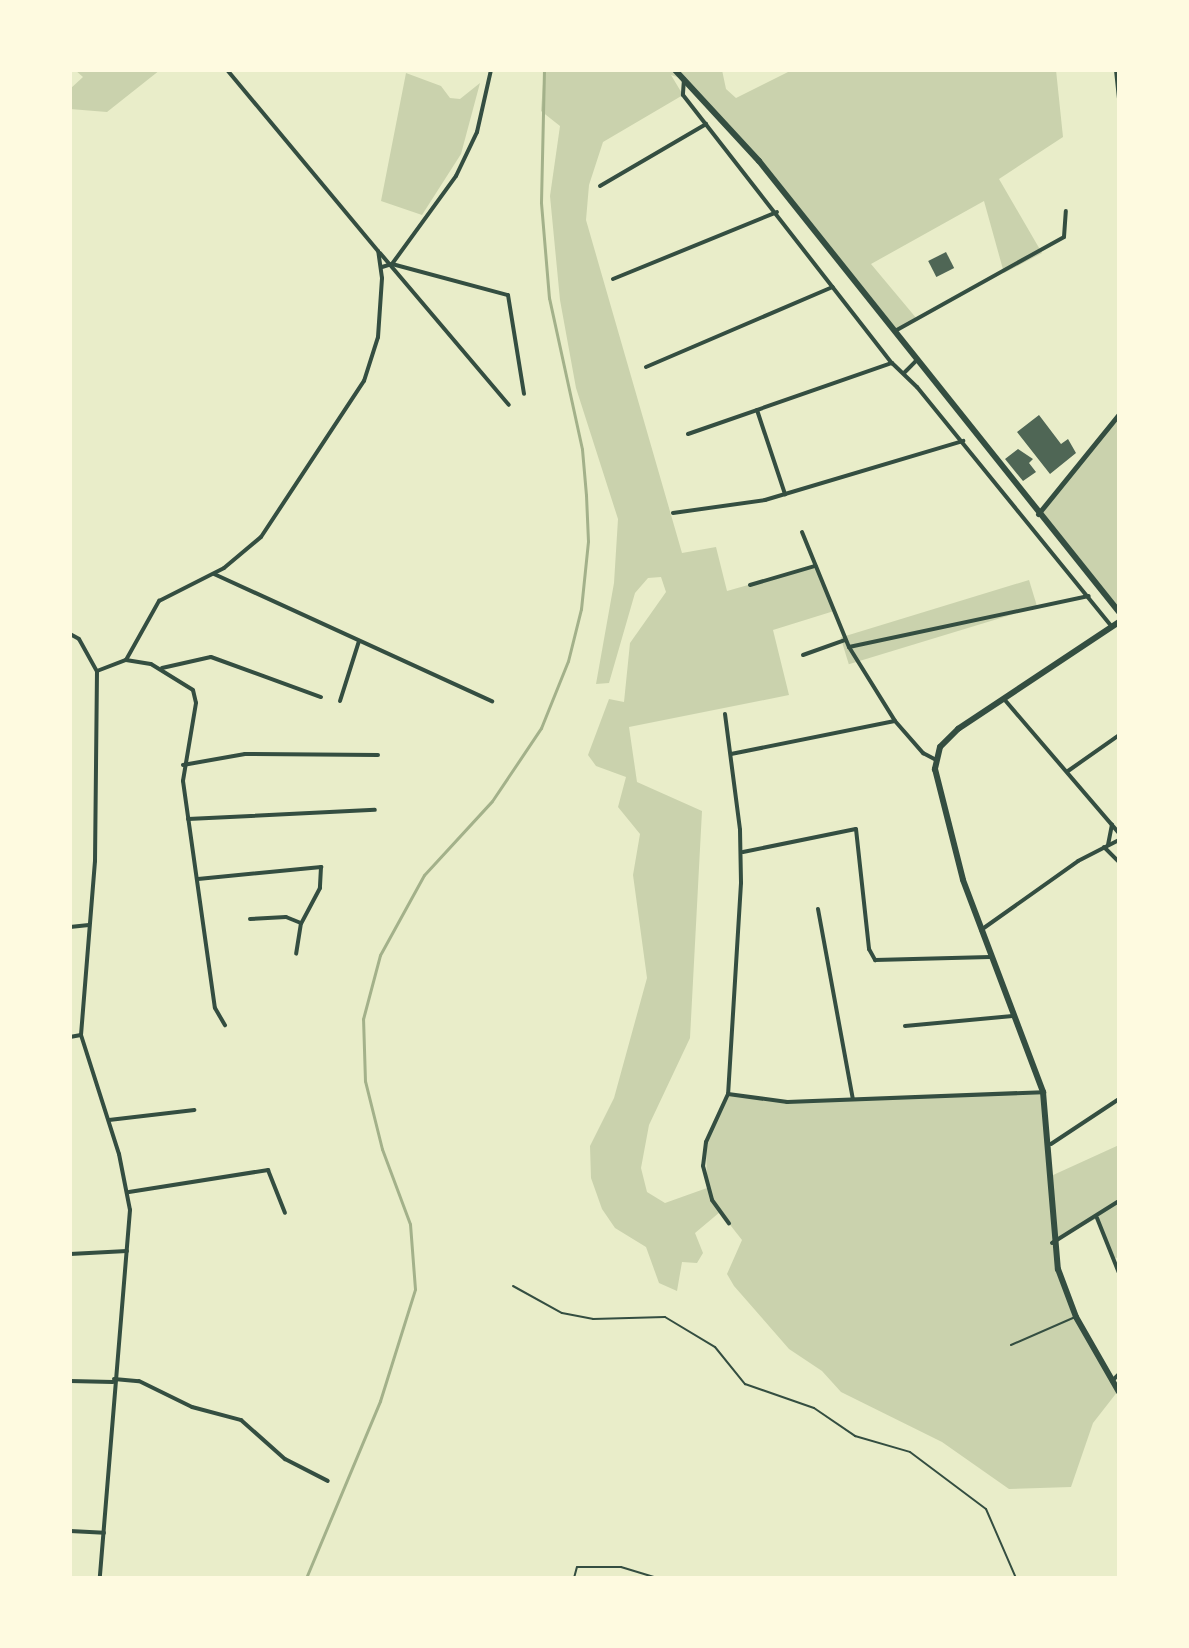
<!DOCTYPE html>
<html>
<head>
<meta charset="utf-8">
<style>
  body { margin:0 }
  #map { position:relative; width:1189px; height:1648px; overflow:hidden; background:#e9edc9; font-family:Spectral,serif }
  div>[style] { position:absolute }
  .green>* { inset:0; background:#cad2ad; transform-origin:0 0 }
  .stream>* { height:3px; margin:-1.5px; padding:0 1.5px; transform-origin:1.5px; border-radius:1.5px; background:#a3b18a }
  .building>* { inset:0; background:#4f6655; transform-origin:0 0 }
  .path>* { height:2px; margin:-1px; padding:0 1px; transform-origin:1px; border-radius:1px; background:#344e41 }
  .service>* { height:2px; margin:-1px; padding:0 1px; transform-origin:1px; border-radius:1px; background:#344e41 }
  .minor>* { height:4px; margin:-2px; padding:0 2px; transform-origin:2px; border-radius:2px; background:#344e41 }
  .tertiary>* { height:5px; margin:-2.5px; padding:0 2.5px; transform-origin:2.5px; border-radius:2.5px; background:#344e41 }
  .secondary>* { height:6px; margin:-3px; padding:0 3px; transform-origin:3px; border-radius:3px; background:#344e41 }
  span { translate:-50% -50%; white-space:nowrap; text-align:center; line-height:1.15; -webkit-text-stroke:8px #fefae0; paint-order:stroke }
  .frame { position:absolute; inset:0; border:72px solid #fefae0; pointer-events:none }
</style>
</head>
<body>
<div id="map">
  <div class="green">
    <i style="clip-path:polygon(75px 70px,160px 70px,107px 112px,70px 109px,70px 89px,83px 77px)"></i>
    <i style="clip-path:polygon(544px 70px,722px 70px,726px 89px,736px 98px,792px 70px,1056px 70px,1063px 137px,999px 179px,1042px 253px,1004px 273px,984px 201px,871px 264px,917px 319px,893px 332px,759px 161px,686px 80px,671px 75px,683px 95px,603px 142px,589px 185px,586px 220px,682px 553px,716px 547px,727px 591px,815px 566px,834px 611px,773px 630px,789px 695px,629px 727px,637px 782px,702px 811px,690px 1038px,649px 1125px,641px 1168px,647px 1192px,665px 1203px,707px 1188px,706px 1142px,728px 1094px,787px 1102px,1043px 1092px,1051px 1176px,1119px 1145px,1119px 1257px,1113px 1259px,1097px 1218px,1052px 1243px,1067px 1294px,1118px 1391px,1093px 1423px,1071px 1487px,1009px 1489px,942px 1442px,841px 1392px,822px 1371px,789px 1349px,734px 1286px,727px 1274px,742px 1240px,720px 1212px,695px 1233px,703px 1253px,697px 1263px,682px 1262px,677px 1291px,659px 1283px,646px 1247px,615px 1228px,602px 1209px,591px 1178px,590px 1146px,614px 1098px,647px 978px,633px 875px,640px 834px,618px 807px,626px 777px,596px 766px,588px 755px,609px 699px,624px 702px,630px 643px,666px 592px,661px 577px,648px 578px,635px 593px,609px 683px,596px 684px,614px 583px,618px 519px,576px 388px,560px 300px,550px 196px,560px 126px,541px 111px)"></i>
    <i style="clip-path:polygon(406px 73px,441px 86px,450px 98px,460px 99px,480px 83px,461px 154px,422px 215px,381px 201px)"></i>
    <i style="clip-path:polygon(1119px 414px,1119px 612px,1038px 514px)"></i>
    <i style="left:1029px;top:580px;width:28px;height:197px;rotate:73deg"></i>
  </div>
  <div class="stream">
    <i style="left:306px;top:1578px;width:192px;rotate:-67.3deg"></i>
    <i style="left:380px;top:1401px;width:117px;rotate:-72.6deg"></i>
    <i style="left:415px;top:1289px;width:65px;rotate:-94.4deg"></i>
    <i style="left:410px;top:1224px;width:80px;rotate:-110.5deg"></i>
    <i style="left:382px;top:1149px;width:70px;rotate:-104deg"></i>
    <i style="left:365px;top:1081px;width:62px;rotate:-91.8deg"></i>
    <i style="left:363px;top:1019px;width:66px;rotate:-75.1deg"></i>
    <i style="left:380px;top:955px;width:91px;rotate:-61.2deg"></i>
    <i style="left:424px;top:875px;width:100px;rotate:-47.4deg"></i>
    <i style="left:492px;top:801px;width:88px;rotate:-56.1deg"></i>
    <i style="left:541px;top:728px;width:72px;rotate:-68.1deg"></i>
    <i style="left:568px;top:661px;width:54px;rotate:-76deg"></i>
    <i style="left:581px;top:609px;width:68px;rotate:-84.1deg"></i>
    <i style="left:588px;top:541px;width:46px;rotate:-92.5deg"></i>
    <i style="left:586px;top:495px;width:46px;rotate:-95deg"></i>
    <i style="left:582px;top:449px;width:155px;rotate:-102.3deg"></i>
    <i style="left:549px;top:298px;width:96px;rotate:-94.8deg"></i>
    <i style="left:541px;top:202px;width:132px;rotate:-88.7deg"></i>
  </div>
  <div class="building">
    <i style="left:946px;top:252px;width:18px;height:20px;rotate:63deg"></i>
    <i style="clip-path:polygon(1039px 415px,1061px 444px,1068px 439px,1076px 453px,1050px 474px,1017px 432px)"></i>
    <i style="clip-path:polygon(1018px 449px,1033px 459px,1029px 463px,1036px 472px,1023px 481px,1005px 459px)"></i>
  </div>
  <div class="path">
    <i style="left:513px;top:1286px;width:56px;rotate:28.9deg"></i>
    <i style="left:562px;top:1313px;width:32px;rotate:11deg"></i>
    <i style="left:593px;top:1319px;width:72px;rotate:-1.6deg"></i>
    <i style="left:665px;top:1317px;width:58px;rotate:31deg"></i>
    <i style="left:715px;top:1347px;width:48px;rotate:51deg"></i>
    <i style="left:745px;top:1384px;width:73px;rotate:19.2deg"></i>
    <i style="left:814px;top:1408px;width:50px;rotate:34.3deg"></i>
    <i style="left:855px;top:1436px;width:57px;rotate:16.2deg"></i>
    <i style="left:910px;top:1452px;width:95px;rotate:36.9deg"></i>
    <i style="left:986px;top:1509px;width:75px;rotate:66.5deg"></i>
    <i style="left:574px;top:1578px;width:11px;rotate:-75deg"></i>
    <i style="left:577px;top:1567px;width:44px"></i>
    <i style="left:621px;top:1567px;width:37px;rotate:17deg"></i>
  </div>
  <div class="service">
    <i style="left:1011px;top:1345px;width:70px;rotate:-23.6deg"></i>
  </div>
  <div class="minor">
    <i style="left:1116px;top:70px;width:31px;rotate:84deg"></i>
    <i style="left:684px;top:79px;width:16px;rotate:94deg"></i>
    <i style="left:683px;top:95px;width:340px;rotate:52.1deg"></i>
    <i style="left:892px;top:363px;width:35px;rotate:44deg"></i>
    <i style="left:917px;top:387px;width:309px;rotate:50.9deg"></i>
    <i style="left:600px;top:186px;width:123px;rotate:-30.3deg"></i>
    <i style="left:380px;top:253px;width:199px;rotate:49.7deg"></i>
    <i style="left:392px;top:264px;width:120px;rotate:15deg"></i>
    <i style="left:508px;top:295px;width:100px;rotate:80.8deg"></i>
    <i style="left:382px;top:267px;width:10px;rotate:-17deg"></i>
    <i style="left:392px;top:264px;width:109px;rotate:-54deg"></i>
    <i style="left:456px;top:176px;width:49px;rotate:-64.5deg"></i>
    <i style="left:477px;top:132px;width:64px;rotate:-77.3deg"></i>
    <i style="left:613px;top:279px;width:177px;rotate:-22.2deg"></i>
    <i style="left:895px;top:331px;width:193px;rotate:-29.1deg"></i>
    <i style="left:1064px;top:237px;width:26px;rotate:-86deg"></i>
    <i style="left:646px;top:367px;width:203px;rotate:-23.2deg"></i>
    <i style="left:904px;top:373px;width:16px;rotate:-45deg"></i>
    <i style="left:757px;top:410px;width:89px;rotate:71.6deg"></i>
    <i style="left:688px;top:434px;width:216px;rotate:-19.2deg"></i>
    <i style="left:673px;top:513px;width:93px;rotate:-8deg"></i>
    <i style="left:765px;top:500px;width:207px;rotate:-16.6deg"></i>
    <i style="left:802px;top:532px;width:124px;rotate:67.8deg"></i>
    <i style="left:849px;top:647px;width:87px;rotate:58.1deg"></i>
    <i style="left:895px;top:721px;width:43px;rotate:48.8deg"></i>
    <i style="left:923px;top:753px;width:15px;rotate:28deg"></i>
    <i style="left:214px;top:574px;width:306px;rotate:24.6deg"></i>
    <i style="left:750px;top:585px;width:68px;rotate:-16.3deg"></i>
    <i style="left:70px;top:634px;width:10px;rotate:29deg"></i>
    <i style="left:79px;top:639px;width:37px;rotate:61deg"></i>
    <i style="left:97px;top:671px;width:190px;rotate:90.6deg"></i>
    <i style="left:95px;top:861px;width:175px;rotate:94.6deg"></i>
    <i style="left:81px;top:1035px;width:125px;rotate:72.3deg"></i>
    <i style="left:119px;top:1154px;width:57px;rotate:78.9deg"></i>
    <i style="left:130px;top:1210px;width:369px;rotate:94.7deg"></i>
    <i style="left:849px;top:647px;width:245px;rotate:-12deg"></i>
    <i style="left:803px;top:655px;width:45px;rotate:-19.7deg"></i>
    <i style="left:126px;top:660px;width:25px;rotate:9deg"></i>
    <i style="left:151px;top:664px;width:49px;rotate:31.8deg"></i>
    <i style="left:193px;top:690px;width:13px;rotate:77deg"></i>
    <i style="left:196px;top:703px;width:79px;rotate:99.5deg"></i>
    <i style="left:183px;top:781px;width:229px;rotate:82deg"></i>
    <i style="left:215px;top:1008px;width:20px;rotate:60deg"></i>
    <i style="left:162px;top:668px;width:50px;rotate:-12.7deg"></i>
    <i style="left:211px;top:657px;width:117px;rotate:20deg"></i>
    <i style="left:97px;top:671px;width:31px;rotate:-21deg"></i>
    <i style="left:126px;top:660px;width:68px;rotate:-60.8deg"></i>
    <i style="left:159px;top:601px;width:73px;rotate:-26.9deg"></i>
    <i style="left:224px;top:568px;width:48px;rotate:-40deg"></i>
    <i style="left:261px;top:537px;width:187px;rotate:-56.6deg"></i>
    <i style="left:364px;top:381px;width:46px;rotate:-72.3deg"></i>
    <i style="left:378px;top:337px;width:59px;rotate:-86.1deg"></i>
    <i style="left:382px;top:278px;width:27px;rotate:-98deg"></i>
    <i style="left:378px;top:251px;width:236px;rotate:-129.8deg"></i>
    <i style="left:1004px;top:699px;width:177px;rotate:49.4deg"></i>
    <i style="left:340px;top:701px;width:63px;rotate:-72.4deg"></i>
    <i style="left:725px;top:714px;width:117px;rotate:82.6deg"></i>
    <i style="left:740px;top:830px;width:53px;rotate:88.9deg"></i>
    <i style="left:741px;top:883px;width:211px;rotate:93.5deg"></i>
    <i style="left:728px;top:1094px;width:53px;rotate:114.6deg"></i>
    <i style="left:706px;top:1142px;width:24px;rotate:97deg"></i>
    <i style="left:703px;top:1166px;width:35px;rotate:75deg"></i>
    <i style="left:712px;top:1200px;width:29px;rotate:54deg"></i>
    <i style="left:731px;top:754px;width:167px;rotate:-11.4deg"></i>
    <i style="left:183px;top:765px;width:63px;rotate:-10.1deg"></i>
    <i style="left:245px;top:754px;width:133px;rotate:0.4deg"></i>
    <i style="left:1068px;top:771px;width:62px;rotate:-35.2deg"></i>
    <i style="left:188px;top:819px;width:187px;rotate:-2.8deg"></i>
    <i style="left:1108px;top:845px;width:21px;rotate:-79deg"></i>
    <i style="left:1104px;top:847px;width:21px;rotate:45deg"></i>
    <i style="left:743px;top:852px;width:115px;rotate:-11.5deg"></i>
    <i style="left:856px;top:829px;width:121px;rotate:83.8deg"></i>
    <i style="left:869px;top:949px;width:13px;rotate:61deg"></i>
    <i style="left:875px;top:960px;width:115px;rotate:-1.5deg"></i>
    <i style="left:198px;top:879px;width:124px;rotate:-5.6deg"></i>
    <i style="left:321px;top:867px;width:21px;rotate:93deg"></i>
    <i style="left:320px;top:888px;width:40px;rotate:118deg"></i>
    <i style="left:301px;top:923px;width:31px;rotate:99deg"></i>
    <i style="left:818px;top:909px;width:193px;rotate:79.6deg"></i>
    <i style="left:250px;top:919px;width:36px;rotate:-3deg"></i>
    <i style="left:286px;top:917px;width:16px;rotate:22deg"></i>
    <i style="left:70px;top:927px;width:19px;rotate:-6deg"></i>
    <i style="left:981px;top:930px;width:119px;rotate:-35.4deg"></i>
    <i style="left:1078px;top:861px;width:46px;rotate:-27.1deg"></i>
    <i style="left:905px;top:1026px;width:108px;rotate:-5.3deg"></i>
    <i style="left:70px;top:1037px;width:11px;rotate:-10deg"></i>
    <i style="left:728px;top:1094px;width:60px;rotate:7.7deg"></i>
    <i style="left:787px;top:1102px;width:256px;rotate:-2.2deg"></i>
    <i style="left:109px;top:1120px;width:86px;rotate:-6.7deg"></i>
    <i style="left:1051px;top:1144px;width:82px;rotate:-33.5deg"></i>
    <i style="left:129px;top:1192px;width:141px;rotate:-9deg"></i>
    <i style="left:268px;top:1170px;width:46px;rotate:68.4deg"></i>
    <i style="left:1097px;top:1218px;width:59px;rotate:68.2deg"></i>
    <i style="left:1052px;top:1243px;width:79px;rotate:-32.1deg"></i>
    <i style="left:70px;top:1254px;width:57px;rotate:-3deg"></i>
    <i style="left:114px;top:1379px;width:25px;rotate:5deg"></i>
    <i style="left:139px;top:1381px;width:59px;rotate:26.1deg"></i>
    <i style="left:192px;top:1407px;width:51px;rotate:14.9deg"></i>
    <i style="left:241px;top:1420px;width:59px;rotate:41.6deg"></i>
    <i style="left:285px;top:1459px;width:48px;rotate:27.1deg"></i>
    <i style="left:70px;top:1381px;width:43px;rotate:1.3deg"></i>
    <i style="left:1112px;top:1381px;width:10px;rotate:-45deg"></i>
    <i style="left:70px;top:1531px;width:34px;rotate:3deg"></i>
  </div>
  <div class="tertiary">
    <i style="left:1038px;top:514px;width:129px;rotate:-51deg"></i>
  </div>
  <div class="secondary">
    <i style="left:675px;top:70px;width:124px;rotate:47.3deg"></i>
    <i style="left:759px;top:161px;width:577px;rotate:51.4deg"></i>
    <i style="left:1119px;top:622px;width:193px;rotate:146.4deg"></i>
    <i style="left:958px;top:729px;width:25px;rotate:135deg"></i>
    <i style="left:940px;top:747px;width:23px;rotate:103deg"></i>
    <i style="left:935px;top:769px;width:114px;rotate:75.8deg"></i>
    <i style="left:963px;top:880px;width:227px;rotate:69.3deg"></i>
    <i style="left:1043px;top:1092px;width:178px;rotate:85.2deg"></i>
    <i style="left:1058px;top:1269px;width:51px;rotate:69.4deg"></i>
    <i style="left:1076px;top:1317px;width:86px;rotate:60.2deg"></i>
  </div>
  <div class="frame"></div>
</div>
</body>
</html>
